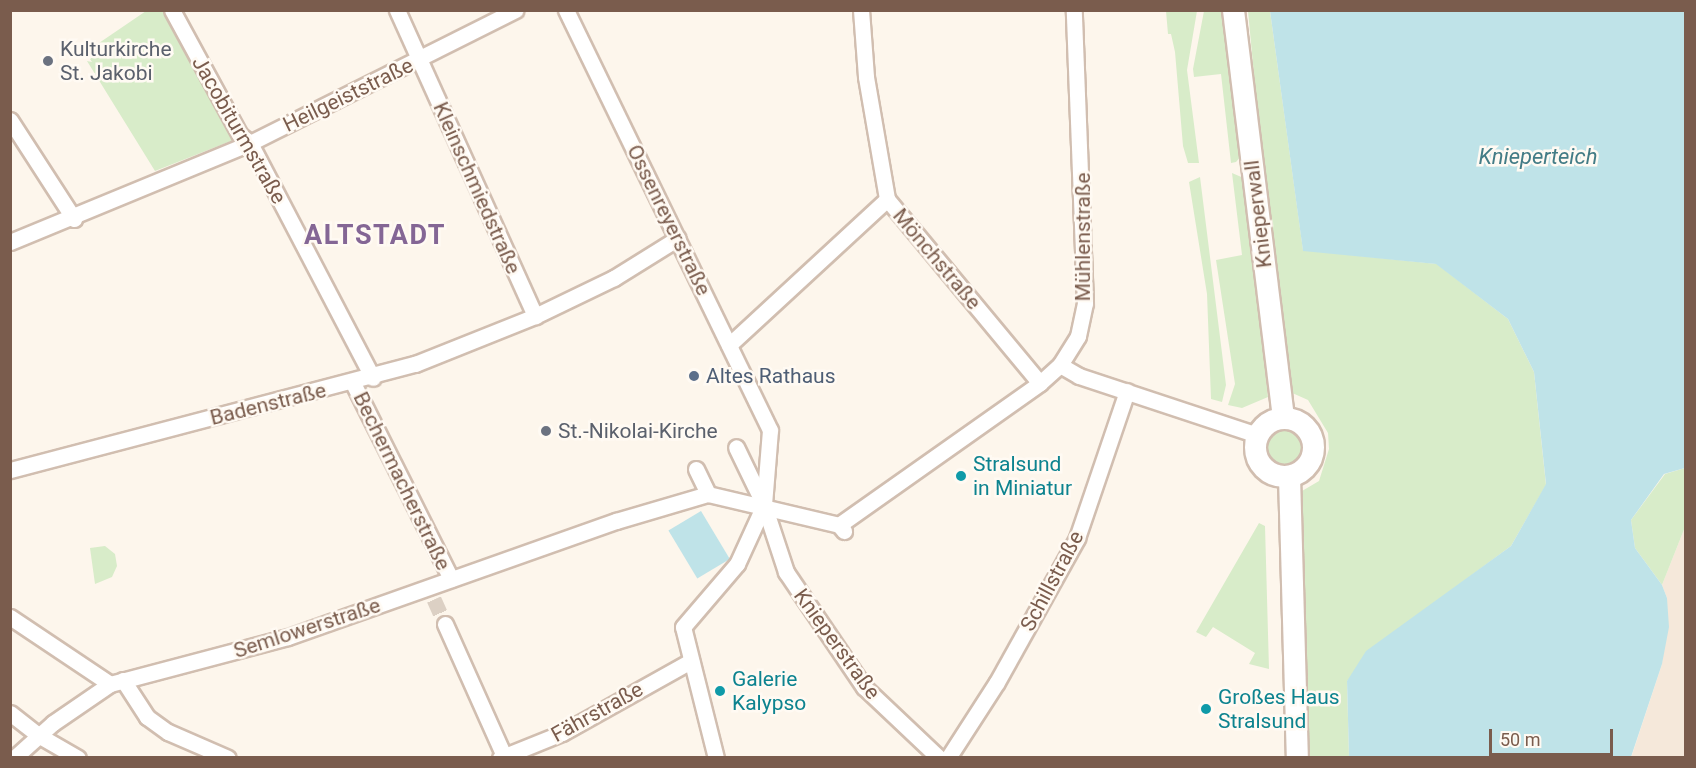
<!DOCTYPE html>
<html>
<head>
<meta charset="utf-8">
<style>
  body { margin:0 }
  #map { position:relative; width:1696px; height:768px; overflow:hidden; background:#fdf6ec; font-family:Roboto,sans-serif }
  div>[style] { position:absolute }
  .residential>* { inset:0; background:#f5e8da }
  .green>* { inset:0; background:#d8ecc9 }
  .round { border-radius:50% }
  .water>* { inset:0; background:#bfe3e8; transform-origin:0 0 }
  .street-tunnel>* { height:15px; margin-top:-7.5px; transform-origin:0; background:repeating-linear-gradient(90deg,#dcd0c4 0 15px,transparent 0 23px) }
  .roads { filter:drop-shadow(2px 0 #d1beb0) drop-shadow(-2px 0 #d1beb0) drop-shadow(0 2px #d1beb0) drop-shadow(0 -2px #d1beb0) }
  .street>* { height:15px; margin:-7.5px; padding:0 7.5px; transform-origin:7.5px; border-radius:7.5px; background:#fff }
  .secondary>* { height:21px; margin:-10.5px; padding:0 10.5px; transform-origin:10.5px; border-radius:10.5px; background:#fff }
  .secondary>.ring { margin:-10.5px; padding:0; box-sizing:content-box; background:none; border:21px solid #fff; border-radius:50% }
  .dots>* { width:16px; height:16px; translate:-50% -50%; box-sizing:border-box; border:3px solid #fffaf3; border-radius:50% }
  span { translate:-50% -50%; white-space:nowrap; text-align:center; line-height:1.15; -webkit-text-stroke:5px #fffaf3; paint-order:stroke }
  .worship-label { font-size:21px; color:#5b616d }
  .left { translate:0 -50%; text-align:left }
  .street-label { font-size:21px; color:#7a5c4d }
  .service-label { font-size:21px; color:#4e5e75 }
  .culture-label { font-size:21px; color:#0d838f }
  .water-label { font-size:22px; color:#437c86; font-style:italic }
  .district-label { font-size:27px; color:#846695; font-weight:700; letter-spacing:1.5px }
  .frame { position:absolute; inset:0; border:12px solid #7a5c4d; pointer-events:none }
  .scale { position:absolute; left:1489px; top:729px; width:124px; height:27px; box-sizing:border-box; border:3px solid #7a5c4d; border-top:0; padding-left:8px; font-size:18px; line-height:21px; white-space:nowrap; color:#7a5c4d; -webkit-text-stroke:4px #fffaf3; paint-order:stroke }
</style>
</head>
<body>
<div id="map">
  <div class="residential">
    <i style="clip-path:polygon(1685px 527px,1685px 757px,1631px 758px,1662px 664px,1667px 598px,1662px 585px)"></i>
  </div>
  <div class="green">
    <i style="clip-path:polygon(146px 11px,165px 11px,236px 139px,155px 171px,87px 61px,92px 62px,90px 59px,103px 49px,99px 43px)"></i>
    <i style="clip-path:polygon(1166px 11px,1197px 11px,1187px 70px,1199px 163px,1188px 163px,1183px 146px,1175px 52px,1171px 34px,1168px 34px)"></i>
    <i style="clip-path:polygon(1204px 11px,1224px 11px,1242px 155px,1236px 162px,1231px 163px,1221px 74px,1194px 77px,1193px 69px)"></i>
    <i style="clip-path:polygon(1248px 11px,1270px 11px,1303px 250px,1437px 264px,1508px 319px,1534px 372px,1546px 485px,1511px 546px,1446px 594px,1347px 681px,1349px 757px,1308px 757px,1302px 491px,1319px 481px,1329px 449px,1328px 433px,1308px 400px,1290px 392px,1271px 256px)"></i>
    <i style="clip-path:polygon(1232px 173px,1246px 179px,1268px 397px,1242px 408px,1228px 405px,1235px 384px,1216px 260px,1242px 255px)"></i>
    <i style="clip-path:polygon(1200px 177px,1226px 385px,1222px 402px,1211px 399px,1207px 294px,1189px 182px)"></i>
    <i class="round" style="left:1267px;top:430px;width:36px;height:36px"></i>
    <i style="clip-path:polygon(1685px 468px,1685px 527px,1662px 585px,1635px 548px,1631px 520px,1665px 474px)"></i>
    <i style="clip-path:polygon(1259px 523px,1265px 526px,1269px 669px,1249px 664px,1255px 653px,1213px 627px,1206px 637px,1196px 632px)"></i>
    <i style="clip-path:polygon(105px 546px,115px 554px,117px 566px,112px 577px,95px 584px,90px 548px)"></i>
  </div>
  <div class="water">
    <i style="clip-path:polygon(1270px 11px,1685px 11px,1685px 468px,1664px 474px,1631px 520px,1635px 548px,1662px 585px,1667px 598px,1669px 627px,1662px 664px,1631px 757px,1349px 757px,1347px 681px,1366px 651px,1511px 546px,1546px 484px,1534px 372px,1508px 319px,1436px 264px,1303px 251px)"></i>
    <i style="left:701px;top:511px;width:56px;height:38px;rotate:59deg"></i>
  </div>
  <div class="street-tunnel">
    <i style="left:434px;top:599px;width:27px;rotate:66deg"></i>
  </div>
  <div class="roads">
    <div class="street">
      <i style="left:172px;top:10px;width:142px;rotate:61.5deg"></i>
      <i style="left:240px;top:135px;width:13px;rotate:39deg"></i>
      <i style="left:250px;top:143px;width:265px;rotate:62.4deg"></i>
      <i style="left:397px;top:10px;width:336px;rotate:65.7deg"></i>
      <i style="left:566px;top:10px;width:467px;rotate:64.1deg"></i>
      <i style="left:770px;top:430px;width:75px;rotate:94.6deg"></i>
      <i style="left:764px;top:505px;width:71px;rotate:71.8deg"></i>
      <i style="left:786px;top:572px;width:139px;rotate:55.9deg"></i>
      <i style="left:864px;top:687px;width:103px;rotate:43.4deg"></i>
      <i style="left:861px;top:10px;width:67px;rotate:85.7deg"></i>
      <i style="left:866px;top:77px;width:124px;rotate:80.2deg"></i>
      <i style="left:887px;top:199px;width:239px;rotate:50.3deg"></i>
      <i style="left:10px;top:120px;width:118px;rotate:57.1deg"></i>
      <i style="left:10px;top:242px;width:260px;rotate:-22.4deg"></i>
      <i style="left:250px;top:143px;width:297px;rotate:-26.6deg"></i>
      <i style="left:729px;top:345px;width:215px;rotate:-42.7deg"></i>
      <i style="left:1060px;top:365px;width:22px;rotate:30deg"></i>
      <i style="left:1079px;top:376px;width:188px;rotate:18.3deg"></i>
      <i style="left:353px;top:383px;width:219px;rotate:63.4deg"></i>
      <i style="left:696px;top:469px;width:28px;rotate:64deg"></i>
      <i style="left:10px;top:470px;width:419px;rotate:-14.7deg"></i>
      <i style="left:415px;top:364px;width:129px;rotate:-21.8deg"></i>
      <i style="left:535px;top:316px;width:88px;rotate:-25.7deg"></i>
      <i style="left:614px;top:278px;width:75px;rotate:-32deg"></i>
      <i style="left:839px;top:525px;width:246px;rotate:-35.2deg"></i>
      <i style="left:1040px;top:383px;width:27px;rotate:-42deg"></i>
      <i style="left:1060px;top:365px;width:34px;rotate:-58deg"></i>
      <i style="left:1078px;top:336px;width:34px;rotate:-78deg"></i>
      <i style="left:1085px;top:303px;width:293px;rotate:-92.2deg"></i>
      <i style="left:10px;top:617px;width:120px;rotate:33.8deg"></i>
      <i style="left:445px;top:624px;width:145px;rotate:65.9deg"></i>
      <i style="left:123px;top:680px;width:44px;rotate:57deg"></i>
      <i style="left:147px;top:717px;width:26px;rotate:36deg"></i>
      <i style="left:168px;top:732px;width:65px;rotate:23.4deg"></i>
      <i style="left:10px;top:713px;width:36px;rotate:38deg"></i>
      <i style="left:38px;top:735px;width:46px;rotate:29.9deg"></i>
      <i style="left:14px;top:758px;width:52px;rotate:-41.9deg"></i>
      <i style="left:53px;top:723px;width:69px;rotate:-34.4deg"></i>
      <i style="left:110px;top:684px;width:184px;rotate:-14.8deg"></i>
      <i style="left:288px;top:637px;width:348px;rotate:-19.5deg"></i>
      <i style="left:616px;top:521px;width:96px;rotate:-16.4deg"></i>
      <i style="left:708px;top:494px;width:135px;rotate:13.3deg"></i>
      <i style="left:839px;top:525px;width:8px;rotate:50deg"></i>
      <i style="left:500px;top:758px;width:67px;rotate:-22deg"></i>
      <i style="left:562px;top:733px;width:148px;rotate:-29.2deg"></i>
      <i style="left:716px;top:758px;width:135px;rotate:-104.1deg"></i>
      <i style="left:683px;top:627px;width:83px;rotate:-49.4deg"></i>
      <i style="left:737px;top:564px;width:65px;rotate:-65.4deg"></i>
      <i style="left:764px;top:505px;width:64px;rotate:-115.8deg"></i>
      <i style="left:948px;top:758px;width:90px;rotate:-57.2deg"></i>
      <i style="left:997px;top:682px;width:165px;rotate:-60.9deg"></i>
      <i style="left:1077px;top:538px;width:155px;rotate:-71.2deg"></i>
    </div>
    <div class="secondary">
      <i style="left:1233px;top:10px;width:410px;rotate:83deg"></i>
      <i class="ring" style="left:1255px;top:418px;width:37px;height:37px"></i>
      <i style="left:1289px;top:476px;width:282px;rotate:88.4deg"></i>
    </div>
  </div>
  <div class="dots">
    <i style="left:48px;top:61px;background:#6b7280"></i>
    <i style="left:694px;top:376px;background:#5c6f8a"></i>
    <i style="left:546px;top:431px;background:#6b7280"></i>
    <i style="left:961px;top:476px;background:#0f9aa8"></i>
    <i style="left:720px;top:691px;background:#0f9aa8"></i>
    <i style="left:1206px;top:709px;background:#0f9aa8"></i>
  </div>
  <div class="worship-label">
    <span class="left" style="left:60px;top:61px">Kulturkirche<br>St. Jakobi</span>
    <span class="left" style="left:558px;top:431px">St.-Nikolai-Kirche</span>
  </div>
  <div class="street-label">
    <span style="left:348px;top:95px;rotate:-26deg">Heilgeiststraße</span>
    <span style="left:239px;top:130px;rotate:60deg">Jacobiturmstraße</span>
    <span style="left:477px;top:188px;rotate:66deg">Kleinschmiedstraße</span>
    <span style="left:1258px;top:214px;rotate:-97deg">Knieperwall</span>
    <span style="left:669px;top:220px;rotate:64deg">Ossenreyerstraße</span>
    <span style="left:1083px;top:237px;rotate:-90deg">Mühlenstraße</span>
    <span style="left:937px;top:259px;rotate:50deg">Mönchstraße</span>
    <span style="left:268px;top:404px;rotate:-14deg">Badenstraße</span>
    <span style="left:402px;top:481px;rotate:64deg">Bechermacherstraße</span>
    <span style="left:1052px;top:581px;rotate:-62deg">Schillstraße</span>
    <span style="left:307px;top:628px;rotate:-18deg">Semlowerstraße</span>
    <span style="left:837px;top:644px;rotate:54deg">Knieperstraße</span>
    <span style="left:597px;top:712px;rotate:-29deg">Fährstraße</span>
  </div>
  <div class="service-label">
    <span class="left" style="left:706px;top:376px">Altes Rathaus</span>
  </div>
  <div class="culture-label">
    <span class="left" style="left:973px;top:476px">Stralsund<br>in Miniatur</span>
    <span class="left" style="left:732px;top:691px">Galerie<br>Kalypso</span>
    <span class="left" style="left:1218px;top:709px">Großes Haus<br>Stralsund</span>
  </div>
  <div class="water-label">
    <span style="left:1538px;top:157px">Knieperteich</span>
  </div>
  <div class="district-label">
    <span style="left:375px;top:236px">ALTSTADT</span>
  </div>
  <div class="frame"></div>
  <div class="scale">50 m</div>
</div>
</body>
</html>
